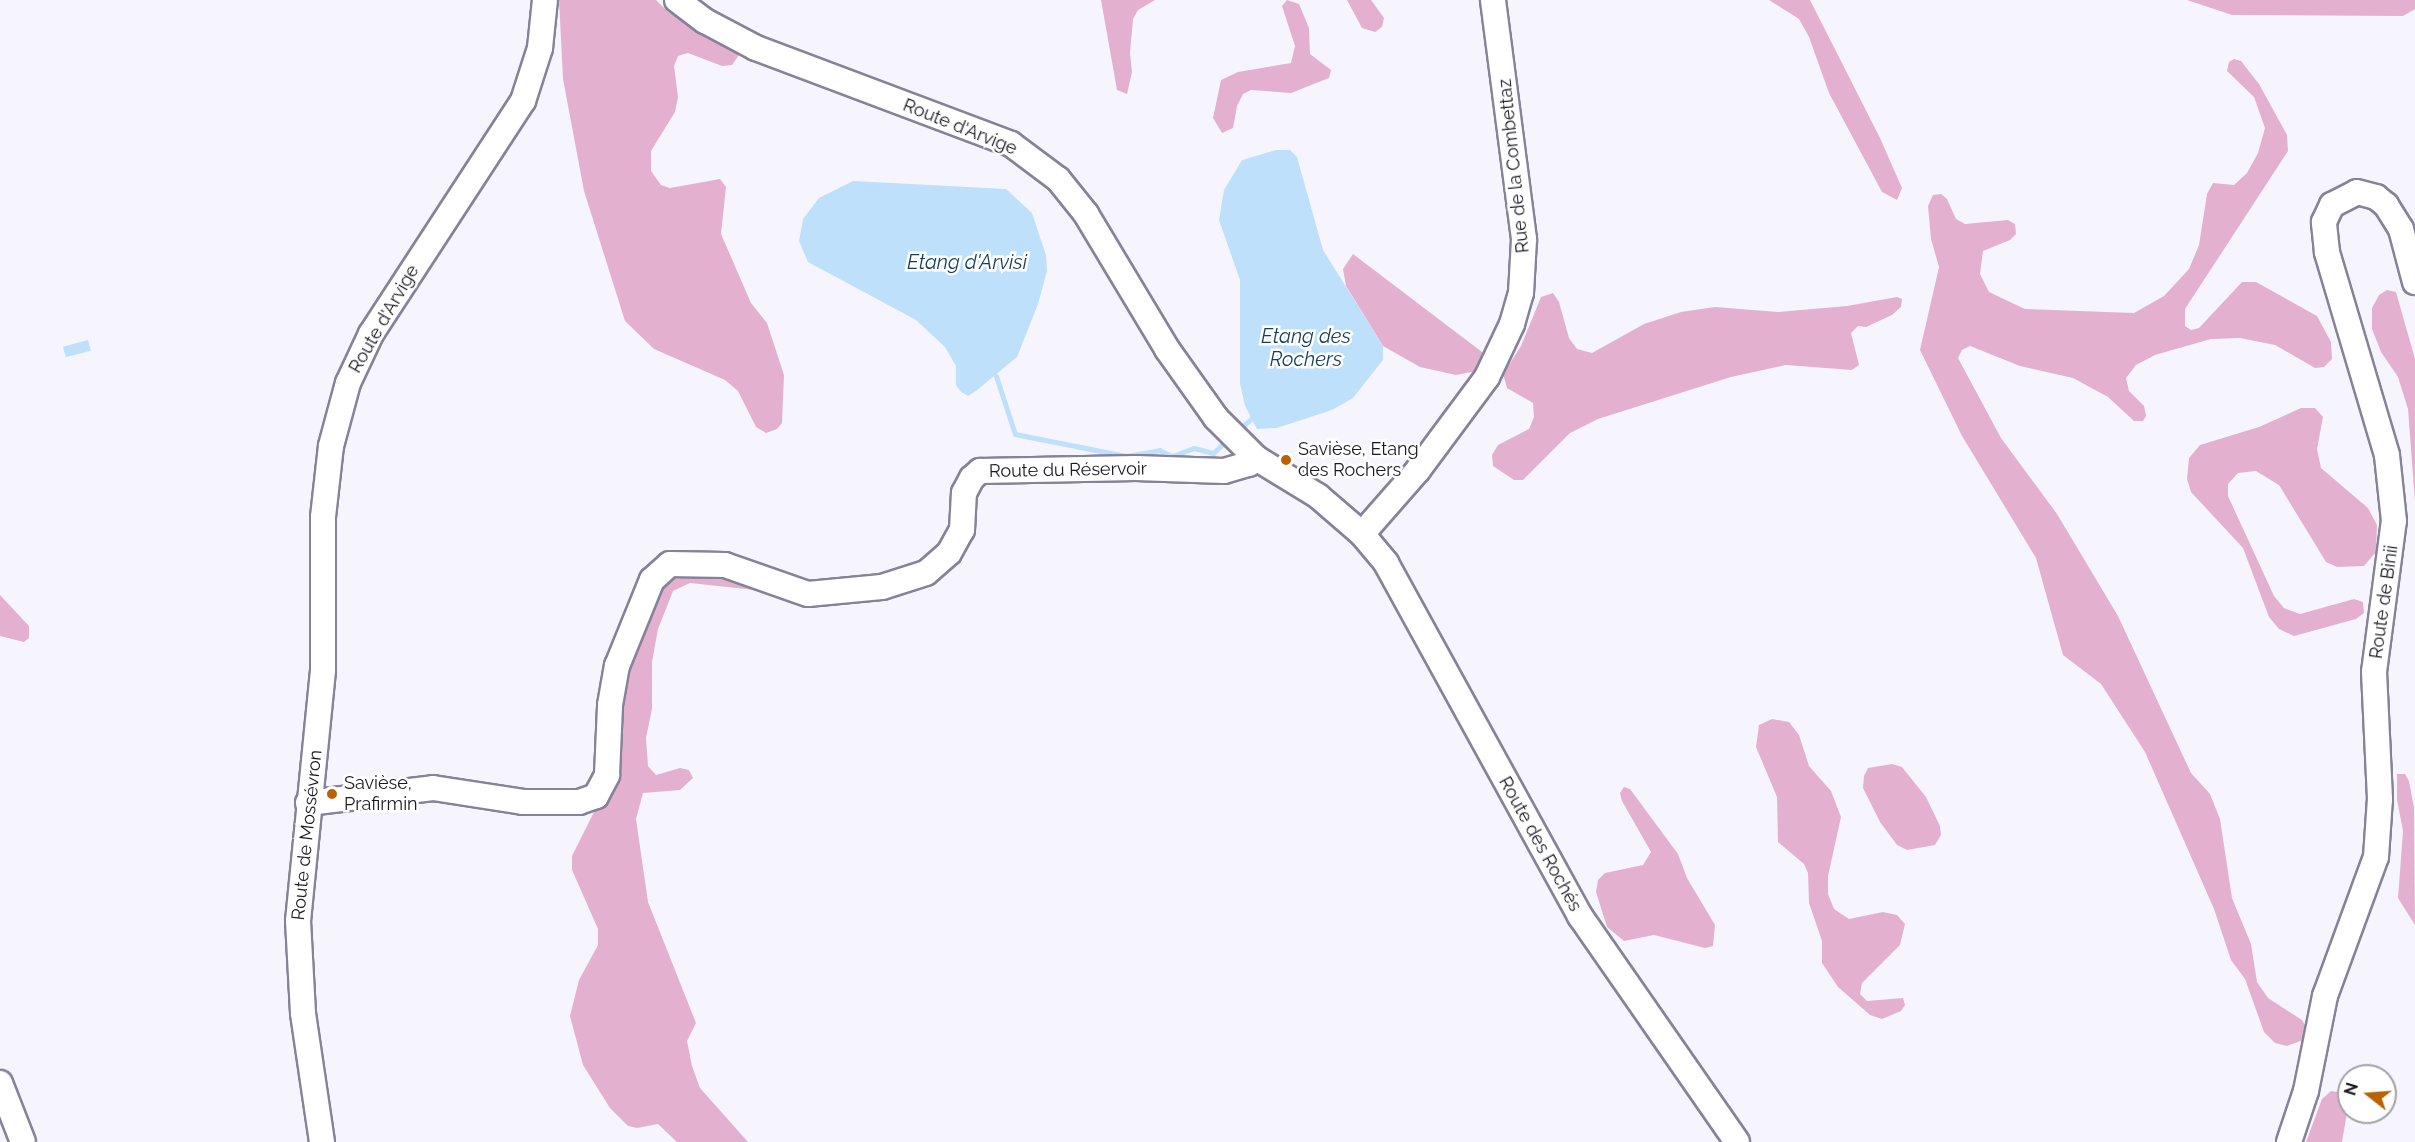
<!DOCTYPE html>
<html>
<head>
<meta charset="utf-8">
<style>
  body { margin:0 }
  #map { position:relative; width:2415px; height:1142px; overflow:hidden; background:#f6f5fe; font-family:Raleway,sans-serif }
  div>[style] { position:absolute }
  .green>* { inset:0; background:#e3b1cf }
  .water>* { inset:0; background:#bee0fb; transform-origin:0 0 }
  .stream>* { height:5px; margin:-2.5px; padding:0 2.5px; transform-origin:2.5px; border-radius:2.5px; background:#bee0fb }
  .roads { filter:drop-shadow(2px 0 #868298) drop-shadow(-2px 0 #868298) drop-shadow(0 2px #868298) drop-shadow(0 -2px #868298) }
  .secondary>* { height:24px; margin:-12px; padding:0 12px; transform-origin:12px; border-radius:12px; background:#fff }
  .dots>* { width:16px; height:16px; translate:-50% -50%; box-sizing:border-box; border:3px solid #fff; border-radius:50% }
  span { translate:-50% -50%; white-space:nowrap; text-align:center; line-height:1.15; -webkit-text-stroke:5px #fff; paint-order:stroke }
  .street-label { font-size:18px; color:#1a1821 }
  .poi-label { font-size:18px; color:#1a1821 }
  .left { translate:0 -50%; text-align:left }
  .water-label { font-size:20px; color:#143e5c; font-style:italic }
  .north { position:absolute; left:2337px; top:1064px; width:60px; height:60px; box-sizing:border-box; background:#fff; border:2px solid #a3a3a6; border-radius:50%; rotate:287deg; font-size:16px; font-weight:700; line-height:24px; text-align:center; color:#1a1821 }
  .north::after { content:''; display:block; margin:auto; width:21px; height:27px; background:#bb6101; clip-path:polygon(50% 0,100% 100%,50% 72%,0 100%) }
</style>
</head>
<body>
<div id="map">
  <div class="green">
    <i style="clip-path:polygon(559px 0,656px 0,668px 12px,733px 48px,739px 55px,732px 65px,722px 66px,688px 53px,678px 56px,674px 66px,678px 97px,675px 112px,651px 151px,651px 171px,661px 185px,670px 188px,720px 179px,726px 187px,721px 234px,751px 303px,767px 323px,784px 375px,782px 423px,777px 429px,766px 433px,756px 427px,738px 391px,725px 380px,654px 349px,625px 321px,584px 191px,563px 79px)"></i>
    <i style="clip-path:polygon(1101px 0,1155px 0,1138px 10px,1133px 19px,1130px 53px,1132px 72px,1127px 94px,1117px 90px)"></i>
    <i style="clip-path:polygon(1287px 0,1299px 4px,1309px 28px,1310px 54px,1331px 70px,1329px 78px,1291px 93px,1251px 90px,1243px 94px,1237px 106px,1233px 128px,1222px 133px,1213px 118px,1221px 80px,1238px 72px,1291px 63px,1295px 46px,1282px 6px)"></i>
    <i style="clip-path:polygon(1347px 0,1371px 0,1384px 18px,1382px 27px,1375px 32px,1362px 28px)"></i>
    <i style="clip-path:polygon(1769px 0,1810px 0,1880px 138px,1902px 188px,1897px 200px,1882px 192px,1829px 93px,1809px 37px,1799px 19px)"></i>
    <i style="clip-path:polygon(2187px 0,2415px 0,2415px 9px,2403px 16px,2232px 15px)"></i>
    <i style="clip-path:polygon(2234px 59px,2241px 61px,2259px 84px,2287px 135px,2288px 151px,2185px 309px,2185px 326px,2191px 330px,2199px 328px,2242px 282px,2256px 282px,2317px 316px,2331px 342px,2332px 359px,2324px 367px,2315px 368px,2275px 345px,2240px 338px,2211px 339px,2155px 355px,2136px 365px,2126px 378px,2129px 391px,2144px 406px,2146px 416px,2143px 421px,2134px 421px,2108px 397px,2073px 378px,2020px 366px,1970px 346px,1962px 350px,1958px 358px,2001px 438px,2057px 514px,2118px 616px,2191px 773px,2210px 794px,2220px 819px,2232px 898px,2251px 944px,2257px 982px,2268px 998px,2302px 1020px,2307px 1028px,2303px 1040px,2287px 1046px,2275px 1043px,2264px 1032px,2245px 979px,2231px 960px,2214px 909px,2145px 752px,2101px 684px,2063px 655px,2036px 558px,1962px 436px,1920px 350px,1939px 267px,1931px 239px,1928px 206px,1933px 195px,1941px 194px,1947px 199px,1956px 219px,1965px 224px,2008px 220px,2015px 224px,2016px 234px,2010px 240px,1983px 251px,1980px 274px,1989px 292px,2025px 309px,2134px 313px,2164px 296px,2189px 269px,2199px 245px,2207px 194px,2213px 183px,2234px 185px,2247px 173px,2258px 153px,2265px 128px,2254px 97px,2227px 71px,2229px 62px)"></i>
    <i style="clip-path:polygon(1353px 254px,1482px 352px,1484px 359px,1477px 371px,1456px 375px,1420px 367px,1383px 346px,1346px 286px,1343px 269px)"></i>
    <i style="clip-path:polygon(2387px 290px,2396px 292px,2415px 359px,2415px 502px,2408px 409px,2398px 377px,2381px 352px,2372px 329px,2372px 308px,2379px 295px)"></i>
    <i style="clip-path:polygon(1553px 293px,1559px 302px,1569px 338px,1577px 349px,1592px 353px,1644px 324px,1681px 312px,1715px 307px,1778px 312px,1847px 306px,1897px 297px,1902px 299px,1901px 307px,1892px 315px,1866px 327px,1858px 326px,1851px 333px,1859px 365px,1852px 370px,1786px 365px,1731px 377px,1598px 419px,1570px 433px,1523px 480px,1514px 480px,1493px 466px,1492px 455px,1498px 445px,1529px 429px,1534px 417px,1533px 403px,1507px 388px,1503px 374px,1521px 346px,1541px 297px)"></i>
    <i style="clip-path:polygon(2301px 408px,2315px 408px,2323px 417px,2317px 449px,2321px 468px,2368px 508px,2377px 525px,2376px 552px,2364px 566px,2337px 567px,2326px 562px,2279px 485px,2256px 471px,2238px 473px,2228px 484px,2228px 496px,2274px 596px,2284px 608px,2300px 614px,2354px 599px,2363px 602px,2364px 613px,2356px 619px,2294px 636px,2279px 629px,2269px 617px,2243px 548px,2191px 492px,2187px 479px,2189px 458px,2200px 445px,2259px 427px)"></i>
    <i style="clip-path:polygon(699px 566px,764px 591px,690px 583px,673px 591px,658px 629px,652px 662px,652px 709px,646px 738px,648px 766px,656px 775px,680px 768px,689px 770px,693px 778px,680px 790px,643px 793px,636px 819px,648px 902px,696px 1023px,687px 1041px,692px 1066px,700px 1088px,748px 1142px,677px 1142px,658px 1124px,637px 1128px,628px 1126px,610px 1108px,583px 1065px,570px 1016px,579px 980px,598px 945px,598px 929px,572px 870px,572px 856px,593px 814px,612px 788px,629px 663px,661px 581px)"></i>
    <i style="clip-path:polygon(0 595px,29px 626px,29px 638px,24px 642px,0 636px)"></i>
    <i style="clip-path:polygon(1772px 719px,1789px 722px,1799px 735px,1809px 766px,1831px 791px,1841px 817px,1828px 876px,1828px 894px,1834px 909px,1849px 919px,1883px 912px,1897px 915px,1905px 924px,1900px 945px,1862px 983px,1860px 994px,1867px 1001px,1903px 998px,1905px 1005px,1901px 1011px,1882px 1019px,1870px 1015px,1838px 987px,1822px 963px,1822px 941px,1809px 903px,1808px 873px,1804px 864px,1778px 842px,1777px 797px,1756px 747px,1759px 725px)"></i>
    <i style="clip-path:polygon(1892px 764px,1902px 767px,1926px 797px,1940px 826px,1941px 835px,1935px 845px,1907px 850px,1897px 845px,1880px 822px,1863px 788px,1864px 776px,1868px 768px)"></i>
    <i style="clip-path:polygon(2397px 774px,2405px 774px,2409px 781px,2414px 808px,2415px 925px,2398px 898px,2403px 831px,2397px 800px)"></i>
    <i style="clip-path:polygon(1624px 787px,1630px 789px,1678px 854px,1687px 878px,1715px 925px,1713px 946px,1705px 948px,1654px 935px,1624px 941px,1607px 927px,1596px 892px,1598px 880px,1605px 873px,1643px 865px,1651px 852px,1622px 801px,1620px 793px)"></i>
    <i style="clip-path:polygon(2331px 1091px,2344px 1093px,2349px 1101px,2342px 1142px,2306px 1142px,2322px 1099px)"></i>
  </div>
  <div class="water">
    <i style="clip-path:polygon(1276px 150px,1290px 150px,1297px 157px,1323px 250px,1383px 346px,1383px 360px,1353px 398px,1332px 410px,1277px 428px,1257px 429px,1245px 406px,1240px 383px,1240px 280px,1219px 220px,1224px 190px,1242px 160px)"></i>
    <i style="clip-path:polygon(853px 181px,1006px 189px,1032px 213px,1046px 255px,1047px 271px,1038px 304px,1017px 357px,976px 391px,968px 396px,961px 392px,956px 385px,956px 366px,945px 347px,916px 320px,808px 262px,799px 241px,803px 219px,819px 198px)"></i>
    <i style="left:88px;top:340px;width:11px;height:26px;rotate:75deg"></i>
  </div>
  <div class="stream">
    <i style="left:996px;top:376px;width:61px;rotate:71.9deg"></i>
    <i style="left:1015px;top:434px;width:113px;rotate:11.2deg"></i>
    <i style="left:1126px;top:456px;width:34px;rotate:-10deg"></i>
    <i style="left:1159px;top:450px;width:14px;rotate:25deg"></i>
    <i style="left:1172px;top:456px;width:23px;rotate:-20deg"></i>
    <i style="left:1194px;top:448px;width:20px;rotate:15deg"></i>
    <i style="left:1213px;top:453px;width:21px;rotate:-43deg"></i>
    <i style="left:1237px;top:431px;width:20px;rotate:-41deg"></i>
  </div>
  <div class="roads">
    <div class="secondary">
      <i style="left:677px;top:0;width:35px;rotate:37deg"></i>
      <i style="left:705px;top:21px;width:58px;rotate:27.9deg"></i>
      <i style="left:756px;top:48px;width:272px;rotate:20.6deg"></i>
      <i style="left:1011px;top:144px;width:59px;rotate:36.7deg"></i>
      <i style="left:1058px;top:179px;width:45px;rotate:51.3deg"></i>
      <i style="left:1086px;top:214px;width:157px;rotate:59deg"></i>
      <i style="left:1167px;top:349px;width:85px;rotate:54.6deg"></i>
      <i style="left:1216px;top:418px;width:57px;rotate:45deg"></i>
      <i style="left:1256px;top:458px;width:73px;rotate:31.5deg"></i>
      <i style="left:1318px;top:496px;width:58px;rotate:40.8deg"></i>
      <i style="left:1362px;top:534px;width:38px;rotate:50deg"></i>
      <i style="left:1386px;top:563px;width:403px;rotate:61.2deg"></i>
      <i style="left:1580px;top:916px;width:275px;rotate:55.2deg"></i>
      <i style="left:1362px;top:534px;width:85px;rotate:-48.8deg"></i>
      <i style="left:1418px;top:470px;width:116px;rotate:-53.4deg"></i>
      <i style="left:1487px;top:377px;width:59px;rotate:-64.7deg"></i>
      <i style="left:1512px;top:324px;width:32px;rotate:-74deg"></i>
      <i style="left:1521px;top:293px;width:54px;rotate:-86.8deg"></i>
      <i style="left:1524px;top:239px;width:241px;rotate:-97.4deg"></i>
      <i style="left:308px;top:803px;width:126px;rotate:-6.8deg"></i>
      <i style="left:433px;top:788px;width:91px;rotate:8.8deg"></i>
      <i style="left:523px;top:802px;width:56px"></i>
      <i style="left:579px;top:802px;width:18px;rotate:-19deg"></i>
      <i style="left:596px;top:796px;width:24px;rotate:-62deg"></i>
      <i style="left:607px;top:775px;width:70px;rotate:-87.5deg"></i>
      <i style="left:610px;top:705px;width:40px;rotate:-80deg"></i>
      <i style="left:617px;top:666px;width:93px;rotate:-67.9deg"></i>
      <i style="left:652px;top:580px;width:24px;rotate:-42deg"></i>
      <i style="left:670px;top:564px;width:55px;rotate:1deg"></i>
      <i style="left:725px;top:565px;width:88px;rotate:19.3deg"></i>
      <i style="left:808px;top:594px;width:74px;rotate:-5.4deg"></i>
      <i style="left:882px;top:587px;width:46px;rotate:-17.7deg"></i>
      <i style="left:926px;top:573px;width:30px;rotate:-41deg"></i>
      <i style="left:949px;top:553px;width:26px;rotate:-61deg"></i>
      <i style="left:962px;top:530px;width:37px;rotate:-87deg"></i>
      <i style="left:964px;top:493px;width:17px;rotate:-62deg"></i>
      <i style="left:972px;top:478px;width:11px;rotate:-41deg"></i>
      <i style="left:980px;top:471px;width:156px;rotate:-1.1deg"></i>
      <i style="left:1136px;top:468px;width:88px;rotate:2deg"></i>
      <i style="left:1224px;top:471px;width:26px;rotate:-16deg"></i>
      <i style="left:1249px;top:464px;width:9px;rotate:-41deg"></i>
      <i style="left:0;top:1083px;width:63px;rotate:68.7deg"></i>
      <i style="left:322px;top:1142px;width:130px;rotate:-98.4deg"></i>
      <i style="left:303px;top:1013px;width:92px;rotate:-93.1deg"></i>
      <i style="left:298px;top:921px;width:252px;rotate:-84.3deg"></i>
      <i style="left:323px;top:670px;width:153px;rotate:-90deg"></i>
      <i style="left:323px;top:517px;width:71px;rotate:-83.6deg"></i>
      <i style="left:331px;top:446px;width:65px;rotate:-74.9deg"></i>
      <i style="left:348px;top:383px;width:54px;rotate:-64.9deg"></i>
      <i style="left:371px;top:334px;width:278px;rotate:-56.9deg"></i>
      <i style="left:523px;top:101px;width:56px;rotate:-72.2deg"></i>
      <i style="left:540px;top:48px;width:48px;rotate:-84.1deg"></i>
      <i style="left:2289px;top:1142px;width:54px;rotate:-71.6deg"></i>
      <i style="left:2306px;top:1091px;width:97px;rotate:-78.7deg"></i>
      <i style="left:2325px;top:996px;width:148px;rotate:-69.9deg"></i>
      <i style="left:2376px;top:857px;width:58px;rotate:-86.1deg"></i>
      <i style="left:2380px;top:799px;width:127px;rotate:-92.7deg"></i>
      <i style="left:2374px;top:672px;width:152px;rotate:-82.5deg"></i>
      <i style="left:2394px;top:521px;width:66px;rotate:-96.1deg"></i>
      <i style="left:2387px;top:455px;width:212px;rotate:-106.5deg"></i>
      <i style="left:2327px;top:252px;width:30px;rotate:-96deg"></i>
      <i style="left:2324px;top:222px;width:19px;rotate:-65deg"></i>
      <i style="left:2332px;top:205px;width:28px;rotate:-27deg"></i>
      <i style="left:2357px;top:192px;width:20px;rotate:15deg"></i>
      <i style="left:2376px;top:197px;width:13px;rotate:39deg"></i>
      <i style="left:2386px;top:205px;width:28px;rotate:58deg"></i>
      <i style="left:2401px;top:229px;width:55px;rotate:75.2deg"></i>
    </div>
  </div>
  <div class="dots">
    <i style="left:1286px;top:460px;background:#bb6101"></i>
    <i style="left:332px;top:794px;background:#bb6101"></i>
  </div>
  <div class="street-label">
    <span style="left:960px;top:127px;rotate:22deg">Route d'Arvige</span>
    <span style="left:1514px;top:166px;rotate:-96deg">Rue de la Combettaz</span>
    <span style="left:384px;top:319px;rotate:-60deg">Route d'Arvige</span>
    <span style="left:1068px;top:470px;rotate:-1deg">Route du Réservoir</span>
    <span style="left:2384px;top:602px;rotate:-82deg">Route de Binii</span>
    <span style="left:307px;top:835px;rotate:-84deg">Route de Mossévron</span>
    <span style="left:1540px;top:844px;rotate:61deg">Route des Rochés</span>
  </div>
  <div class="poi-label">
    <span class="left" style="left:1298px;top:460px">Savièse, Etang<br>des Rochers</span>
    <span class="left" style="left:344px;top:794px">Savièse,<br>Prafirmin</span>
  </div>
  <div class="water-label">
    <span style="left:967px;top:262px">Etang d'Arvisi</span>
    <span style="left:1306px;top:348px">Etang des<br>Rochers</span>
  </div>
  <div class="north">N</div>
</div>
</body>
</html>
